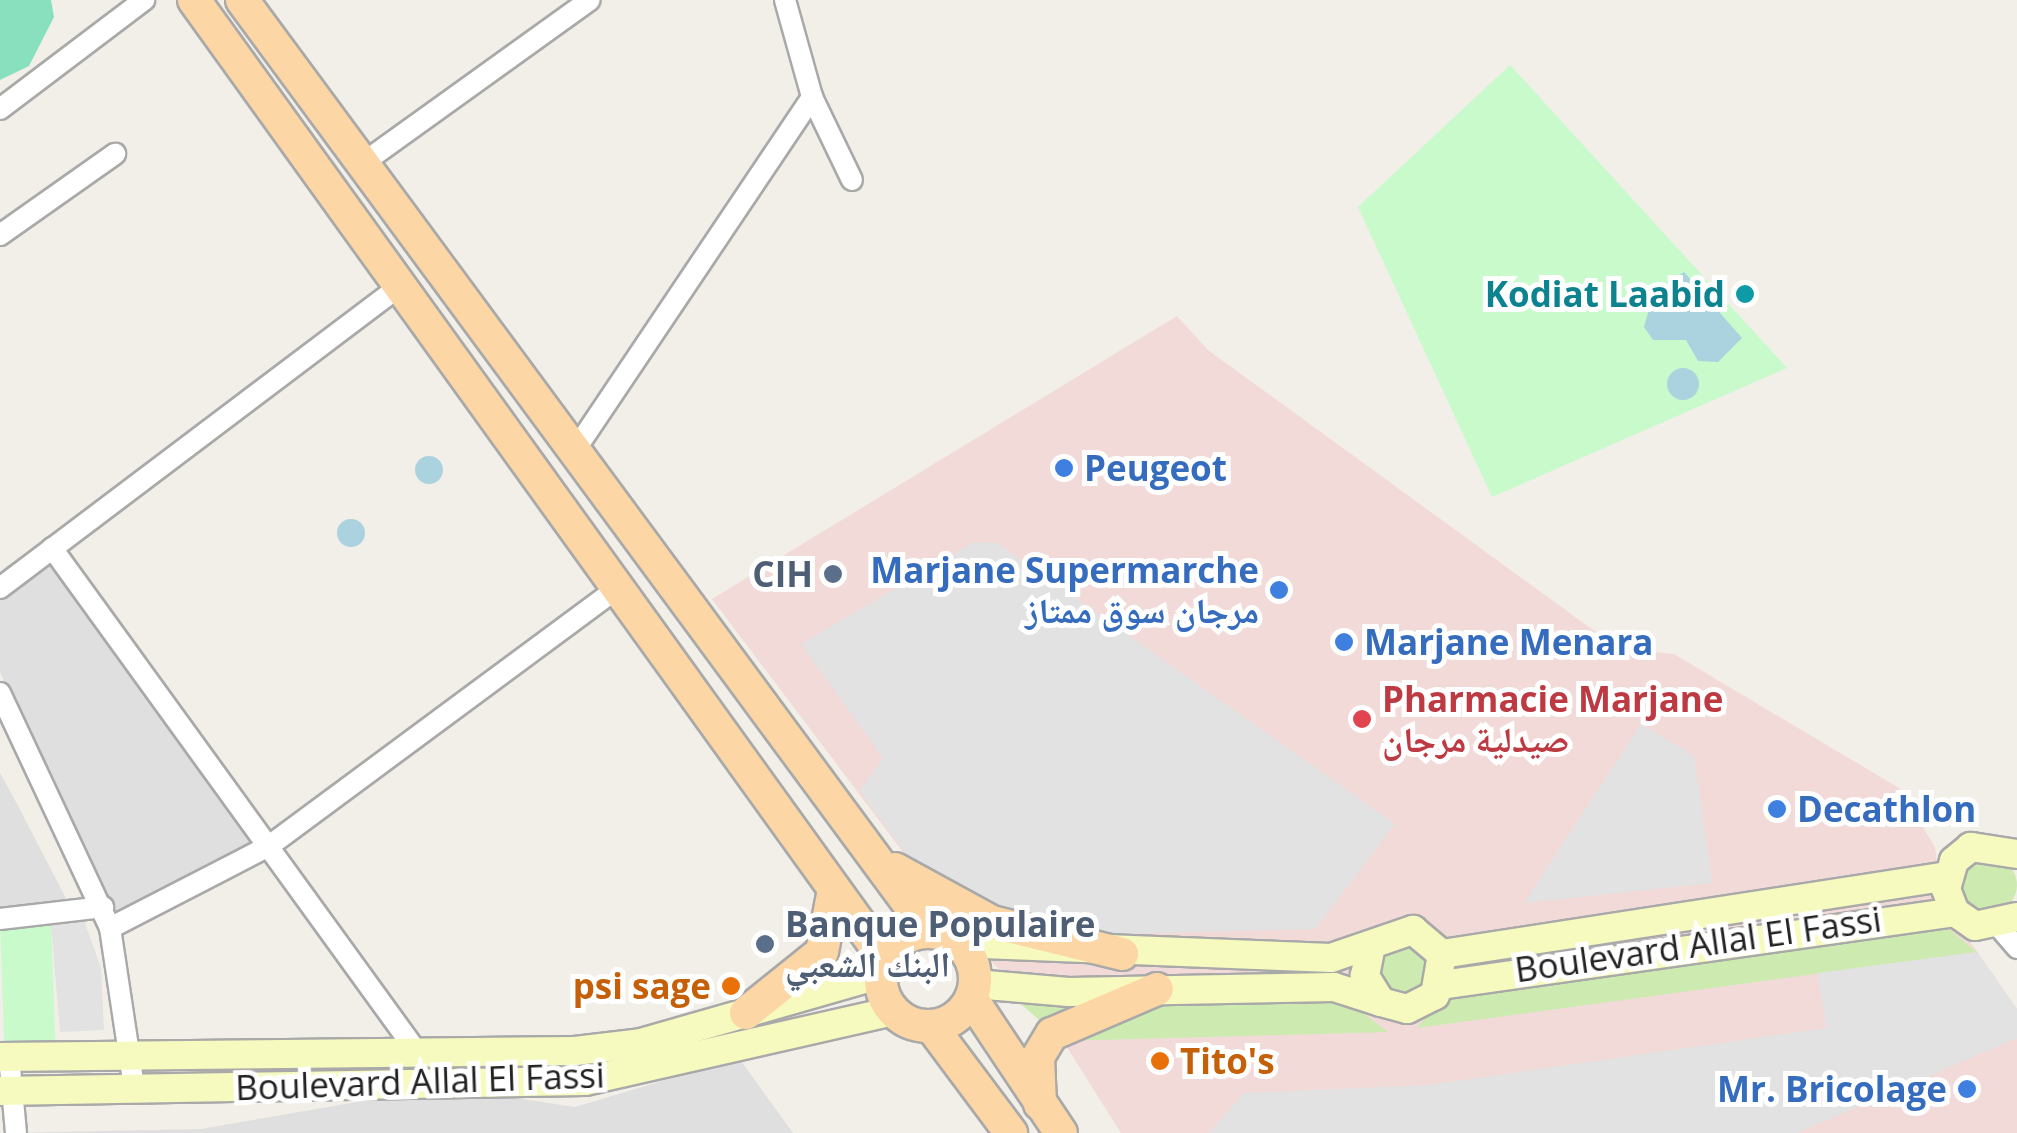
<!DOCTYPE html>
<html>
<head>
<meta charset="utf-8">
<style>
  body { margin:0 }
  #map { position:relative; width:2017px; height:1133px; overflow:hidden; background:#f2efe9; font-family:"Open Sans","Noto Naskh Arabic",sans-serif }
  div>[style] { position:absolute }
  .residential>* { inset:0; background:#e0dfdf }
  .commercial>* { inset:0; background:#f2dad9 }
  .grass>* { inset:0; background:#cdebb0 }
  .round { border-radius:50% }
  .park>* { inset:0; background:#c8facc; transform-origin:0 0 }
  .pitch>* { inset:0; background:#88e0be }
  .parking>* { inset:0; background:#e2e2e2 }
  .water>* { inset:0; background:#aad3df }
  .roads { filter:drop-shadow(2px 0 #a9a9a9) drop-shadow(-2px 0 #a9a9a9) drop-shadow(0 2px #a9a9a9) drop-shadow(0 -2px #a9a9a9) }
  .minor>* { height:20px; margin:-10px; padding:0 10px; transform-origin:10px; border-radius:10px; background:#fff }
  .secondary>* { height:28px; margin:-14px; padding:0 14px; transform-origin:14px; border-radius:14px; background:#f7fabf }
  .primary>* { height:32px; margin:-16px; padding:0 16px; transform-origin:16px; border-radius:16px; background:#fcd6a4 }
  .primary>.ring { margin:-16px; padding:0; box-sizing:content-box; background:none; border:32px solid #fcd6a4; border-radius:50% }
  .dots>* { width:28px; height:28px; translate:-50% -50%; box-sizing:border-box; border:5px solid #fff; border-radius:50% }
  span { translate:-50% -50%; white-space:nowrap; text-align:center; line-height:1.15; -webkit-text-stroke:10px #fff; paint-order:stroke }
  .culture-label { font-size:35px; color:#0d838f; font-weight:700 }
  .right { translate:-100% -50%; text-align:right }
  .shop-label { font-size:35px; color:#366cbe; font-weight:700 }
  .left { translate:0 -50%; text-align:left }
  .service-label { font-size:35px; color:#4e5e75; font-weight:700 }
  .health-label { font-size:35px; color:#be3a42; font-weight:700 }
  .street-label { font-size:35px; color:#222 }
  .food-label { font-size:35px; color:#c56008; font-weight:700 }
</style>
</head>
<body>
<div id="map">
  <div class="residential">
    <i style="clip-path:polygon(52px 548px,269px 846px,110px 928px,0 672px,0 588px)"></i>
    <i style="clip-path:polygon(0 773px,15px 800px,73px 912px,0 924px)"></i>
    <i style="clip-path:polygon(739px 1058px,793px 1133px,0 1133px,201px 1129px,444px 1087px,575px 1107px)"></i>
  </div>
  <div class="commercial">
    <i style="clip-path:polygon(1177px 316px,1208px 350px,1618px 648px,1674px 654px,1899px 788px,1935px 847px,1942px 901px,2017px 1009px,2017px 1133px,1121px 1133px,1063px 1041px,952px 917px,712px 599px)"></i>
  </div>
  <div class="grass">
    <i class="round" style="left:1963px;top:858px;width:54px;height:54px"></i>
    <i style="clip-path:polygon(1940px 922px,1977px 952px,1417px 1028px,1452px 987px)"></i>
    <i class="round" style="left:1378px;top:945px;width:52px;height:52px"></i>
    <i style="clip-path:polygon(1342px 997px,1388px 1032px,1063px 1041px,1022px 1005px)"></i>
  </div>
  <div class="park">
    <i style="clip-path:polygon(1510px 65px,1787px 368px,1492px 497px,1358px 207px)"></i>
    <i style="left:51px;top:920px;width:123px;height:51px;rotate:88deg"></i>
  </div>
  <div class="pitch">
    <i style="clip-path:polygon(0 0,51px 0,54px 17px,29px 66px,0 80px)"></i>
  </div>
  <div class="parking">
    <i style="clip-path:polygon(974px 542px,998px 543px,1395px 824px,1315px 929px,1081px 935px,952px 917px,860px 791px,883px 758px,801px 644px)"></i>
    <i style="clip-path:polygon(1641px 724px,1694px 756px,1712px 883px,1524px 903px)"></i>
    <i style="clip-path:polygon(80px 909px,101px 968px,104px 1030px,60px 1032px,50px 914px)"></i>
    <i style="clip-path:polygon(1977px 952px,2017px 1009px,2017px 1038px,1797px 1133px,1209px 1133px,1244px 1093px,1429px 1085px,1826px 1028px,1818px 973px)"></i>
  </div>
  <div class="water">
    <i style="clip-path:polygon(1684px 272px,1742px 338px,1718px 362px,1698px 361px,1686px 340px,1653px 340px,1644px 327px,1654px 292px)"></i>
    <i class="round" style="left:1667px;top:368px;width:32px;height:32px"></i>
    <i class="round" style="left:415px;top:456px;width:28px;height:28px"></i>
    <i class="round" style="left:337px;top:519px;width:28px;height:28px"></i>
  </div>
  <div class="roads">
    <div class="minor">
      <i style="left:785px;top:0;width:101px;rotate:74.4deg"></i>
      <i style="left:812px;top:97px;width:92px;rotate:64.3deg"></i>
      <i style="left:0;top:109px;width:181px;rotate:-37.1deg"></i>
      <i style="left:363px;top:163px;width:279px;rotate:-35.7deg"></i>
      <i style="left:0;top:235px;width:141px;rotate:-35.2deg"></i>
      <i style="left:573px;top:453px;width:429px;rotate:-56.1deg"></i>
      <i style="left:52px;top:548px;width:622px;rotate:54.09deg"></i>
      <i style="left:0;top:588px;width:501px;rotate:-37.05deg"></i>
      <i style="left:0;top:693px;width:259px;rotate:64.9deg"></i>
      <i style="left:110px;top:928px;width:160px;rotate:81.4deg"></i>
      <i style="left:0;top:919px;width:104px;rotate:-6.6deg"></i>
      <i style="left:1999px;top:927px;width:28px;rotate:49deg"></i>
      <i style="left:110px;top:928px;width:179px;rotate:-27.3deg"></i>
      <i style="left:269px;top:846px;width:435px;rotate:-36.5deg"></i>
      <i style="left:9px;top:1056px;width:77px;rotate:84.8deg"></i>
    </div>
    <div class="secondary">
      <i style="left:2017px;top:854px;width:47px;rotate:-171.3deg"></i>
      <i style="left:1971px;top:847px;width:22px;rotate:141deg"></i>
      <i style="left:1954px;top:861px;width:29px;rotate:106deg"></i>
      <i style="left:1946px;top:889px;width:25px;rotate:69deg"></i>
      <i style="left:1955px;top:912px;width:24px;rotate:35deg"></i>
      <i style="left:1975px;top:926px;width:43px;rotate:-12.1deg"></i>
      <i style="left:959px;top:943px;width:372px;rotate:2.3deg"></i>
      <i style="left:1331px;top:958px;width:87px;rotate:-18.9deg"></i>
      <i style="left:1413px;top:930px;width:38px;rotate:40deg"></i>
      <i style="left:1442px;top:954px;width:42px;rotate:99.7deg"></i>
      <i style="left:1435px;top:995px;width:31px;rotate:153deg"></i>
      <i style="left:1407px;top:1009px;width:27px;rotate:-165deg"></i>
      <i style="left:1381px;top:1002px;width:31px;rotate:-122deg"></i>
      <i style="left:1365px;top:976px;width:31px;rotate:-79deg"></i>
      <i style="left:1442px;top:954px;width:512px;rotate:-8.76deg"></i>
      <i style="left:975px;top:984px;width:94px;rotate:4.9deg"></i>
      <i style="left:1069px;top:992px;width:265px;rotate:-1.1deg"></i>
      <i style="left:1334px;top:987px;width:49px;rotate:17.7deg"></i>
      <i style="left:1441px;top:985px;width:519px;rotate:-8.08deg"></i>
      <i style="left:0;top:1057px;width:575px;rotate:-0.6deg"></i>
      <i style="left:575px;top:1051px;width:66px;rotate:-6.9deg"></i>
      <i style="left:641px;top:1043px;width:250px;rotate:-16deg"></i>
      <i style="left:0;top:1091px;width:585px;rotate:-0.98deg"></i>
      <i style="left:585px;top:1081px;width:316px;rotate:-12.8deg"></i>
    </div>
    <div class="primary">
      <i style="left:194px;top:0;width:1182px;rotate:54.23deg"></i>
      <i style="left:242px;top:0;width:1157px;rotate:53.58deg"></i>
      <i style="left:895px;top:869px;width:111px;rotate:28.7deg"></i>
      <i style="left:992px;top:922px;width:134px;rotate:13.8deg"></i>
      <i class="ring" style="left:881px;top:932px;width:62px;height:62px"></i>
      <i style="left:971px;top:998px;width:162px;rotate:56.3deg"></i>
      <i style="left:746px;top:1013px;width:97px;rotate:-38.8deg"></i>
      <i style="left:822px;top:952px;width:64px;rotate:-79.2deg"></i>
      <i style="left:931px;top:1026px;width:134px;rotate:53.2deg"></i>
      <i style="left:1040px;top:1104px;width:47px;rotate:-92.4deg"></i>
      <i style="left:1038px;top:1057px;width:27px;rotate:-59deg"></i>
      <i style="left:1052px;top:1034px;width:114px;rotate:-23.2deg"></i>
    </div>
  </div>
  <div class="dots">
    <i style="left:1745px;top:294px;background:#0f9aa8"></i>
    <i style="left:1064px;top:468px;background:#3f7fe0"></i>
    <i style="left:833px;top:574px;background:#5c6f8a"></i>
    <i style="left:1279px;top:590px;background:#3f7fe0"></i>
    <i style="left:1344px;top:642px;background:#3f7fe0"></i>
    <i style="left:1362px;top:719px;background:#e0444e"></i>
    <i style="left:1777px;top:809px;background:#3f7fe0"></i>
    <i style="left:765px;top:944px;background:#5c6f8a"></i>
    <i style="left:731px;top:986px;background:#e8710a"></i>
    <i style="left:1160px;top:1061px;background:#e8710a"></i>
    <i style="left:1967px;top:1089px;background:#3f7fe0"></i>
  </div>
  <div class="culture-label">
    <span class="right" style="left:1725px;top:294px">Kodiat Laabid</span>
  </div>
  <div class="shop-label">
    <span class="left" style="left:1084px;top:468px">Peugeot</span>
    <span class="right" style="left:1259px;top:590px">Marjane Supermarche<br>مرجان سوق ممتاز</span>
    <span class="left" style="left:1364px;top:642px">Marjane Menara</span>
    <span class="left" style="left:1797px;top:809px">Decathlon</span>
    <span class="right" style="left:1947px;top:1089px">Mr. Bricolage</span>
  </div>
  <div class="service-label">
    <span class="right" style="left:813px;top:574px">CIH</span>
    <span class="left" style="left:785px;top:944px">Banque Populaire<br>البنك الشعبي</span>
  </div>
  <div class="health-label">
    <span class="left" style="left:1382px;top:719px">Pharmacie Marjane<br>صيدلية مرجان</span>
  </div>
  <div class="street-label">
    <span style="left:1698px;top:944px;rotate:-8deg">Boulevard Allal El Fassi</span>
    <span style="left:420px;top:1081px;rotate:-2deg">Boulevard Allal El Fassi</span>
  </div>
  <div class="food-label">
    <span class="right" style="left:711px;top:986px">psi sage</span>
    <span class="left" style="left:1180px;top:1061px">Tito's</span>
  </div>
</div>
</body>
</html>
